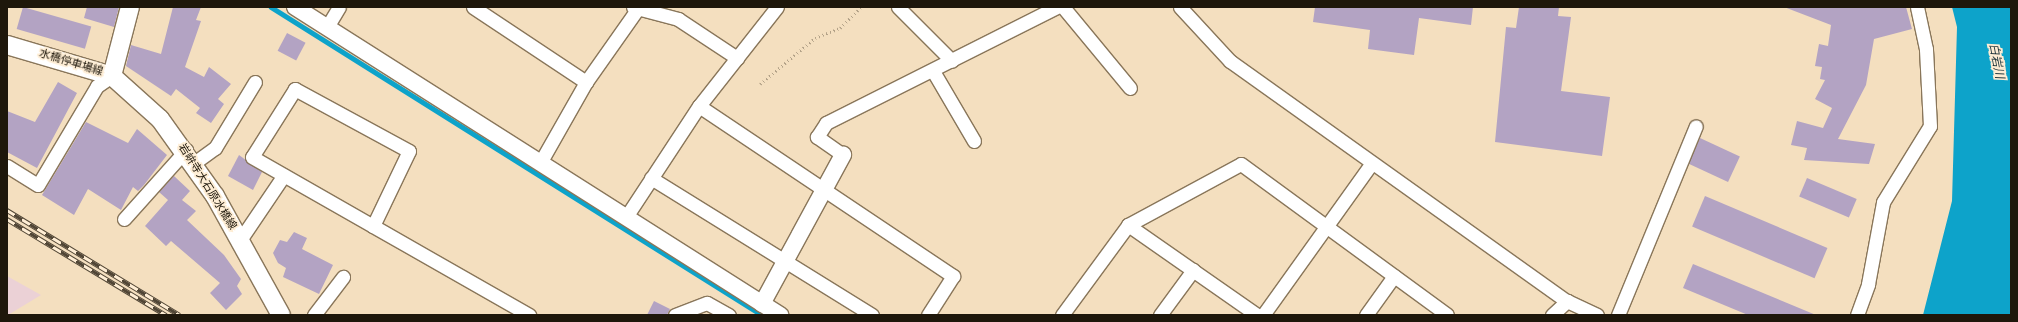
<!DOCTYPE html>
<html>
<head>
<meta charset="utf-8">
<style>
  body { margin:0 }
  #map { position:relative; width:2018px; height:322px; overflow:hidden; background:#f4dfbf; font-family:"Sofia Sans Condensed","Noto Sans JP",sans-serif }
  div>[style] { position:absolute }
  .industrial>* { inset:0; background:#ebd1d6 }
  .water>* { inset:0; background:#0da3ca }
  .stream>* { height:4.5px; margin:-2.25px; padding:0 2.25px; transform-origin:2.25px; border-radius:2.25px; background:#0da3ca }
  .building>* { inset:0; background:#b3a3c3; transform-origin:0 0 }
  .path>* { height:2.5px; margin-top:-1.25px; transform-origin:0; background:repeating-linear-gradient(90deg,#b3a288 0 1px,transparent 0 4px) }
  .roads { filter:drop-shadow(1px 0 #89765a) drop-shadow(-1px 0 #89765a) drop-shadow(0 1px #89765a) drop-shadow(0 -1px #89765a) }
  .minor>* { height:13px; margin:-6.5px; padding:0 6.5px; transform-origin:6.5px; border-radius:6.5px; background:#fff }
  .tertiary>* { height:16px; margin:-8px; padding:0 8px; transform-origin:8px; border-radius:8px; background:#fff }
  .secondary>* { height:18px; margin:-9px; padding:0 9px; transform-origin:9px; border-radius:9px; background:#fff }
  .rail>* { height:4.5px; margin-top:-2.25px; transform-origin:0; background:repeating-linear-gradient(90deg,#feedd4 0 9px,#514636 0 18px); box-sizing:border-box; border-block:1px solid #514636 }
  span { translate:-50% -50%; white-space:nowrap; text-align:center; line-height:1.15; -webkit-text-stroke:3.5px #feedd4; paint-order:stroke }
  .street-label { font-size:11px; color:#1e170b }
  .water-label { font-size:12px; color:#1f353c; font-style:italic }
  .frame { position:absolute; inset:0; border:8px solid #1e170b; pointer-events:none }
</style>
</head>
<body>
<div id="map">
  <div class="industrial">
    <i style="clip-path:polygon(7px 276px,41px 295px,8px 315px,7px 315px)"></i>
  </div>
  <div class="water">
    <i style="clip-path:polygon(1952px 7px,2011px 7px,2011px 315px,1923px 315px,1952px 201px,1957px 27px)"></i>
  </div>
  <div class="stream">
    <i style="left:271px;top:7px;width:580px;rotate:32.1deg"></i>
  </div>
  <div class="building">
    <i style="left:23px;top:7px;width:71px;height:23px;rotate:16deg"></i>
    <i style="clip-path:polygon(87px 7px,119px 7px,114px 27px,84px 18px)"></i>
    <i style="clip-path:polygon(173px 7px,201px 7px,196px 20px,201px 21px,185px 67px,204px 77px,209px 67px,231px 84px,218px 99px,224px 104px,211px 123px,196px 113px,200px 108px,176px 89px,171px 96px,126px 66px,131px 45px,161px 54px)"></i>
    <i style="clip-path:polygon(1315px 7px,1473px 7px,1471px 25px,1419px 18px,1414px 55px,1368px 49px,1370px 30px,1313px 22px)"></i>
    <i style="clip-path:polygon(1519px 7px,1559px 7px,1558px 16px,1571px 17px,1561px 91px,1610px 97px,1602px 156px,1495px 142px,1506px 27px,1516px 28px)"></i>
    <i style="clip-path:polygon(1784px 7px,1906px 7px,1912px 29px,1874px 39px,1866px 85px,1838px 139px,1875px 144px,1869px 164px,1804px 160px,1807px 148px,1791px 145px,1797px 121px,1823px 128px,1832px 108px,1815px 99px,1825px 80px,1820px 79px,1822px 67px,1815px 66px,1819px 44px,1828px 46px,1831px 25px)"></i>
    <i style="left:287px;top:33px;width:21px;height:20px;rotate:28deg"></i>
    <i style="clip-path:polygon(58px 82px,77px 93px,37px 168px,7px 152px,7px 111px,35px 122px)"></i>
    <i style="clip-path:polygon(86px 122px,128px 143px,137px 129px,167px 155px,144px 185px,138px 191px,133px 187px,121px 210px,88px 189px,74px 215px,42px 195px)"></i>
    <i style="left:1700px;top:138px;width:44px;height:28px;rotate:25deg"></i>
    <i style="clip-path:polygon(239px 155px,262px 172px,253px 190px,228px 176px)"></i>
    <i style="clip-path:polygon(174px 176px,190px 191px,182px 200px,196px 211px,187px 220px,224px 255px,241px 279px,237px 286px,242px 294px,226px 310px,210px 293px,220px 283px,171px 241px,166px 246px,145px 226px,168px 200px,159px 192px)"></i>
    <i style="left:1807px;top:178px;width:54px;height:20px;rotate:23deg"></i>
    <i style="left:1705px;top:196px;width:133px;height:33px;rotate:23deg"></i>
    <i style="clip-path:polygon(294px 232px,307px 238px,302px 249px,333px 265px,319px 294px,283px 277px,286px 268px,278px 263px,273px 253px,280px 240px,287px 242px)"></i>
    <i style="clip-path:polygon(1693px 264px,1816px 315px,1748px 315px,1683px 288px)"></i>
    <i style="clip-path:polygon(654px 301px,670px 309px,667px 315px,647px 315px)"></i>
  </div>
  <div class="path">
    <i style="left:760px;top:84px;width:72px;rotate:-39.9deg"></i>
    <i style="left:815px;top:38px;width:27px;rotate:-22deg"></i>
    <i style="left:840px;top:28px;width:30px;rotate:-45deg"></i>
  </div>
  <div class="roads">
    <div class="minor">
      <i style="left:473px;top:7px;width:136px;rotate:33.6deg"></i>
      <i style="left:633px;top:7px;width:47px;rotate:14.9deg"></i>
      <i style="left:678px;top:19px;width:71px;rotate:33.5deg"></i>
      <i style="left:898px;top:7px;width:76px;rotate:45deg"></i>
      <i style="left:1063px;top:7px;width:105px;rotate:50.4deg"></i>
      <i style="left:1180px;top:7px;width:74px;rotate:47.2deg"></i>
      <i style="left:1230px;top:61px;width:414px;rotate:35.5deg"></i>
      <i style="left:1567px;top:301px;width:33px;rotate:25deg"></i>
      <i style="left:327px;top:27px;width:23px;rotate:-59deg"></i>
      <i style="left:933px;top:71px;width:81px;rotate:59.6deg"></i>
      <i style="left:699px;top:106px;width:126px;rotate:-51.8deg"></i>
      <i style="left:843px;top:155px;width:32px;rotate:-145deg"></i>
      <i style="left:817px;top:137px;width:17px;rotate:-57deg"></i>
      <i style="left:826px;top:123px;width:258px;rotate:-26.7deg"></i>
      <i style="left:194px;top:163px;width:26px;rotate:-36deg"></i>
      <i style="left:215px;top:148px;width:77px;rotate:-58.8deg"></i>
      <i style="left:540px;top:163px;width:93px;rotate:-60.4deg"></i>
      <i style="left:586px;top:82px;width:92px;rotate:-54.8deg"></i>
      <i style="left:7px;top:166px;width:36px;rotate:32deg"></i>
      <i style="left:38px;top:185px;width:115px;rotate:-59.2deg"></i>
      <i style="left:97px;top:86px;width:18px;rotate:-34deg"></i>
      <i style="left:651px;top:178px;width:260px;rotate:31.8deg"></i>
      <i style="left:626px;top:217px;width:133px;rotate:-56.7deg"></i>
      <i style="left:699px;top:106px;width:306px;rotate:33.8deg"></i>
      <i style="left:953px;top:276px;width:46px;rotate:122.7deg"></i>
      <i style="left:124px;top:219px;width:93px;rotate:-48.1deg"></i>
      <i style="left:1128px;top:225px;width:157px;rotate:34.9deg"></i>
      <i style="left:373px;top:226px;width:83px;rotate:-64.4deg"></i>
      <i style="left:409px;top:151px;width:130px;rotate:-151.5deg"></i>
      <i style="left:295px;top:89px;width:80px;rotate:122.3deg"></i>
      <i style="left:252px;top:157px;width:139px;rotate:29.7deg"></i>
      <i style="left:373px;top:226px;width:180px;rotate:29.7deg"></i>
      <i style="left:240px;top:240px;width:78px;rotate:-55.9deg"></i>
      <i style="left:314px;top:315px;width:48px;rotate:-52.7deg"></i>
      <i style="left:675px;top:315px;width:34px;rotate:-21deg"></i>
      <i style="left:707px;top:303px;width:25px;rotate:29deg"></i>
      <i style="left:1062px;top:315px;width:112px;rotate:-53.7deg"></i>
      <i style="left:1128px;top:225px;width:128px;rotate:-28.4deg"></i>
      <i style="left:1241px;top:164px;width:255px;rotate:36.2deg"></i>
      <i style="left:1160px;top:315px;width:56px;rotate:-53.7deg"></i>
      <i style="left:1263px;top:315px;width:186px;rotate:-54.4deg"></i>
      <i style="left:1366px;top:315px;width:48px;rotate:-54.3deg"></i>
      <i style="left:1552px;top:315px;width:21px;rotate:-43deg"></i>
      <i style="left:1618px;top:315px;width:204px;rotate:-67.6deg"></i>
      <i style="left:1857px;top:315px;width:33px;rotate:-70deg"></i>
      <i style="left:1868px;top:284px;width:83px;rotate:-79.6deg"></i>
      <i style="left:1883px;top:202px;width:89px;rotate:-58.3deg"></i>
      <i style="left:1930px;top:126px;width:77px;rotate:-93deg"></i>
      <i style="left:1926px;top:49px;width:43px;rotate:-102.1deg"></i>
    </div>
    <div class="tertiary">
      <i style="left:295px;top:7px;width:575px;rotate:32.42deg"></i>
      <i style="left:762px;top:304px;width:170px;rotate:-61.5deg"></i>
    </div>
    <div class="secondary">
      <i style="left:7px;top:45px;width:109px;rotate:16.4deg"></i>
      <i style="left:112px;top:76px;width:64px;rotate:41.9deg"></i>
      <i style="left:160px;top:119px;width:95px;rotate:54.5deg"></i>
      <i style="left:215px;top:196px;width:136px;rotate:61deg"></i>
      <i style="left:112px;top:76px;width:71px;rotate:-75.4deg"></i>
    </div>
  </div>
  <div class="rail">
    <i style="left:7px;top:210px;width:202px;rotate:31.3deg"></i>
    <i style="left:7px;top:219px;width:186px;rotate:31.1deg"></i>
  </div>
  <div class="street-label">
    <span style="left:71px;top:63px;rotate:17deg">水橋停車場線</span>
    <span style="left:207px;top:187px;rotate:58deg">岩峅寺大石原水橋線</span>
  </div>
  <div class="water-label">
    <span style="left:1996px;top:61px;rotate:79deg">白岩川</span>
  </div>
  <div class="frame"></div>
</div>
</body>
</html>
